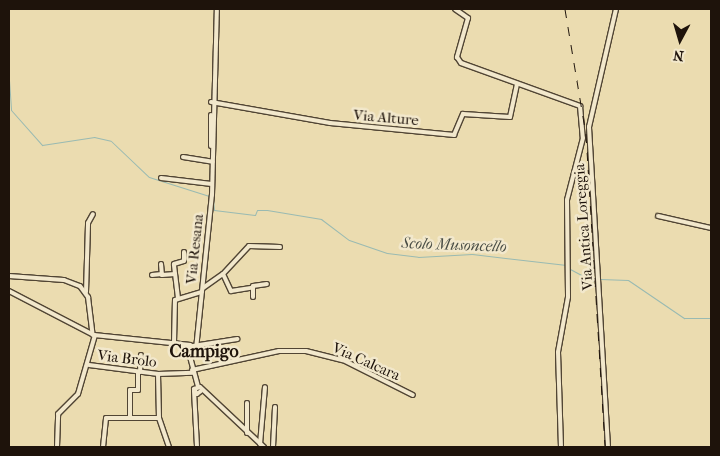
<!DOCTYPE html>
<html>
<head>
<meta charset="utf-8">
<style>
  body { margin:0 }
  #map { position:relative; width:720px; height:456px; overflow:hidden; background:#ebdcb0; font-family:"IM FELL French Canon",serif }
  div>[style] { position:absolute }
  .stream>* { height:1px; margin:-0.5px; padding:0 0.5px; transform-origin:0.5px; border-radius:0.5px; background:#99bab2 }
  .roads { filter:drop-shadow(1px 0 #514534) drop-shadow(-1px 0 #514534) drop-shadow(0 1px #514534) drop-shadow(0 -1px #514534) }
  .minor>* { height:4px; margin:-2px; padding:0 2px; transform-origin:2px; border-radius:2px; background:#f2e8cc }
  .minor>.ring { margin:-2px; padding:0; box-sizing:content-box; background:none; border:4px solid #f2e8cc; border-radius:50% }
  .rail>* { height:1px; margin-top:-0.5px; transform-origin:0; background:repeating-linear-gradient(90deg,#1e130b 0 9px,transparent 0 18px) }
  span { translate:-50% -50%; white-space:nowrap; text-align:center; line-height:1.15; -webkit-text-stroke:5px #f2e8cc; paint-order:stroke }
  .street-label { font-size:15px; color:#1e130b }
  .water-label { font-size:16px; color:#494d45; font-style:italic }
  .quarter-label { font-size:18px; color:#1e130b; font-weight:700 }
  .frame { position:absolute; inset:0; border:10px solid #1e130b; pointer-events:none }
  .north { position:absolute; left:655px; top:15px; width:50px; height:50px; -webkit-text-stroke:4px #f2e8cc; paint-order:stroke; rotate:186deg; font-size:14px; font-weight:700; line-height:20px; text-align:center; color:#1e130b }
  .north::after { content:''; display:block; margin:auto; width:18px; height:22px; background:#1e130b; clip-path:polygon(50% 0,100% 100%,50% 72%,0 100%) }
</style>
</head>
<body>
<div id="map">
  <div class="stream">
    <i style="left:9px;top:80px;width:30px;rotate:86deg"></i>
    <i style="left:11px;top:110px;width:47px;rotate:48.5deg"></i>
    <i style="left:42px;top:145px;width:53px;rotate:-8.7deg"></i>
    <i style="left:94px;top:137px;width:17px;rotate:13deg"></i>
    <i style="left:111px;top:141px;width:52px;rotate:43.5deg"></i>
    <i style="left:149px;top:177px;width:63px;rotate:17.6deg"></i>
    <i style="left:213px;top:197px;width:13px;rotate:86deg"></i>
    <i style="left:214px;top:210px;width:41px;rotate:7deg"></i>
    <i style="left:255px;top:215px;width:5px;rotate:-68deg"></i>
    <i style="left:257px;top:210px;width:10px"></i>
    <i style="left:267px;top:210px;width:55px;rotate:9.5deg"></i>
    <i style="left:321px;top:219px;width:35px;rotate:37deg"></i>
    <i style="left:349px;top:240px;width:40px;rotate:18.9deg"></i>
    <i style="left:387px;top:253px;width:31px;rotate:7deg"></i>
    <i style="left:418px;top:257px;width:54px;rotate:-3.2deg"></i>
    <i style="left:472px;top:254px;width:95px;rotate:6.7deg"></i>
    <i style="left:570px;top:269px;width:26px;rotate:28deg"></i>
    <i style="left:600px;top:279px;width:28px;rotate:2deg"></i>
    <i style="left:628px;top:280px;width:68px;rotate:34.2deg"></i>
    <i style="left:684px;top:318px;width:27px"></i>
  </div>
  <div class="roads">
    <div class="minor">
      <i style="left:455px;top:9px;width:16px;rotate:35deg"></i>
      <i style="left:468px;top:18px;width:41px;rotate:105.8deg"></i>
      <i style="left:457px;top:57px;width:7px;rotate:56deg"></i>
      <i style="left:461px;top:63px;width:127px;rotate:19.9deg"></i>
      <i style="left:580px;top:106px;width:32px;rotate:85deg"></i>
      <i style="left:583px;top:138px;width:64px;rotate:104.5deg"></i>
      <i style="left:567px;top:200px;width:97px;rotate:89.4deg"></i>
      <i style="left:568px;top:297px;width:56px;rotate:100.3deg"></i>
      <i style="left:558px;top:352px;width:95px;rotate:88.2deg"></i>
      <i style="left:211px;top:102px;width:121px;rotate:10deg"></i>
      <i style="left:330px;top:123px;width:125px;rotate:5.5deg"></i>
      <i style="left:454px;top:135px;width:23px;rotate:-67deg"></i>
      <i style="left:463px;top:114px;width:47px;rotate:3.7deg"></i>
      <i style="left:510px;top:117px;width:34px;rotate:-78deg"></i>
      <i style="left:211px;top:115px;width:31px;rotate:90deg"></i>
      <i style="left:183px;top:157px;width:30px;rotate:9deg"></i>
      <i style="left:161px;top:178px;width:51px;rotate:6.7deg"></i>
      <i style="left:658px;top:216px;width:54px;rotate:12.8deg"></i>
      <i style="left:161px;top:264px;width:11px;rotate:85deg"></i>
      <i style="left:162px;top:275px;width:13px;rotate:-4deg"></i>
      <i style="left:223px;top:274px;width:38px;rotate:-47deg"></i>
      <i style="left:249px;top:246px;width:31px;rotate:2deg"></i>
      <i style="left:152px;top:275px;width:10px;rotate:-6deg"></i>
      <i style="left:9px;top:276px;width:55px;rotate:4.2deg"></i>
      <i style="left:64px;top:280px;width:17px;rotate:21deg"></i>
      <i style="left:80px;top:286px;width:14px;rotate:54deg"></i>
      <i style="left:88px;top:297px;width:38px;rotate:83deg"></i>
      <i style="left:203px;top:288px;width:24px;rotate:-35deg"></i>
      <i style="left:223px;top:274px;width:19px;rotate:65deg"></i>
      <i style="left:231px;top:291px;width:20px;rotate:-9deg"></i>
      <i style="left:9px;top:291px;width:96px;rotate:27.4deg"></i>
      <i style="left:94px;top:335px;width:97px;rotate:5.9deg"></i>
      <i style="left:86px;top:292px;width:69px;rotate:-88.3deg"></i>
      <i style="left:88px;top:223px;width:10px;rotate:-61deg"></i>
      <i style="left:253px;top:297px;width:11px;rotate:-90deg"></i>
      <i style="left:253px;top:286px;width:14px;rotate:-8deg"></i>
      <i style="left:178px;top:298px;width:34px;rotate:-97deg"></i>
      <i style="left:174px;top:264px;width:10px;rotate:-17deg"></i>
      <i style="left:184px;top:261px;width:9px;rotate:-90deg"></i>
      <i style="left:174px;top:343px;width:43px;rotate:-88.7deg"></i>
      <i style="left:175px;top:300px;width:28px;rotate:-17deg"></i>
      <i class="ring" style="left:186.5px;top:345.5px;width:5px;height:5px"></i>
      <i style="left:193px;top:346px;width:45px;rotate:-9deg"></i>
      <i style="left:196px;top:349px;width:155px;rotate:-84.1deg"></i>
      <i style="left:212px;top:195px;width:186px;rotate:-88.5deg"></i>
      <i style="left:189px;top:353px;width:34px;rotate:75deg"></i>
      <i style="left:89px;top:365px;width:70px;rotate:7.4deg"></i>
      <i style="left:158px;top:374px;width:35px;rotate:-2deg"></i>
      <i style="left:192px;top:370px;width:89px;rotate:-12.3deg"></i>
      <i style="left:279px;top:351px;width:27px"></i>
      <i style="left:306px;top:351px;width:38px;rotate:14deg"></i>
      <i style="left:343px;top:360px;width:78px;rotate:26.6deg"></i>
      <i style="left:140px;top:372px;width:17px;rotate:-87deg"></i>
      <i style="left:158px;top:374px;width:44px;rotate:88.7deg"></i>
      <i style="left:159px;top:418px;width:31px;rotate:71deg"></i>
      <i style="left:194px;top:391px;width:56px;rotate:86.9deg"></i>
      <i style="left:201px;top:391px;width:5px;rotate:143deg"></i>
      <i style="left:197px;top:394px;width:6px;rotate:-121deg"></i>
      <i style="left:194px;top:389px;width:6px;rotate:-18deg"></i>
      <i style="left:200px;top:387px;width:88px;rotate:43.2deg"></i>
      <i style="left:130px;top:418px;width:28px;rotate:-90deg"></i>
      <i style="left:130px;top:390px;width:8px"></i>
      <i style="left:138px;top:390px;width:18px;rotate:-90deg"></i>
      <i style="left:247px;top:433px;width:30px;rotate:-90deg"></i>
      <i style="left:260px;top:444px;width:57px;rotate:-85deg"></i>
      <i style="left:57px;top:447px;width:33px;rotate:-88deg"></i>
      <i style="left:58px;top:414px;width:28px;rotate:-45deg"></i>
      <i style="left:78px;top:394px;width:61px;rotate:-73.9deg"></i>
      <i style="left:103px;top:447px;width:29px;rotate:-84deg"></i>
      <i style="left:106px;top:418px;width:53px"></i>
      <i style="left:273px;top:447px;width:40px;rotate:-87.1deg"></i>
      <i style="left:608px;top:447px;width:321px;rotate:-93.4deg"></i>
      <i style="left:589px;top:127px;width:121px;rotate:-77.1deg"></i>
    </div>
  </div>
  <div class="rail">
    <i style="left:565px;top:9px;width:127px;rotate:80.5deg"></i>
    <i style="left:586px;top:134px;width:314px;rotate:86.5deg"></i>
  </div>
  <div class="street-label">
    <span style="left:386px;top:118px;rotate:5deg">Via Alture</span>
    <span style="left:584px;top:227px;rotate:-94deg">Via Antica Loreggia</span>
    <span style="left:195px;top:249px;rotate:-84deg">Via Resana</span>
    <span style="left:127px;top:359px;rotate:7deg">Via Brolo</span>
    <span style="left:366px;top:362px;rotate:24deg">Via Calcara</span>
  </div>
  <div class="water-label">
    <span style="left:454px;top:245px;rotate:2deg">Scolo Musoncello</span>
  </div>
  <div class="quarter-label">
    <span style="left:204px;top:352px">Campigo</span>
  </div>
  <div class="frame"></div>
  <div class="north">N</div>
</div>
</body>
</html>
